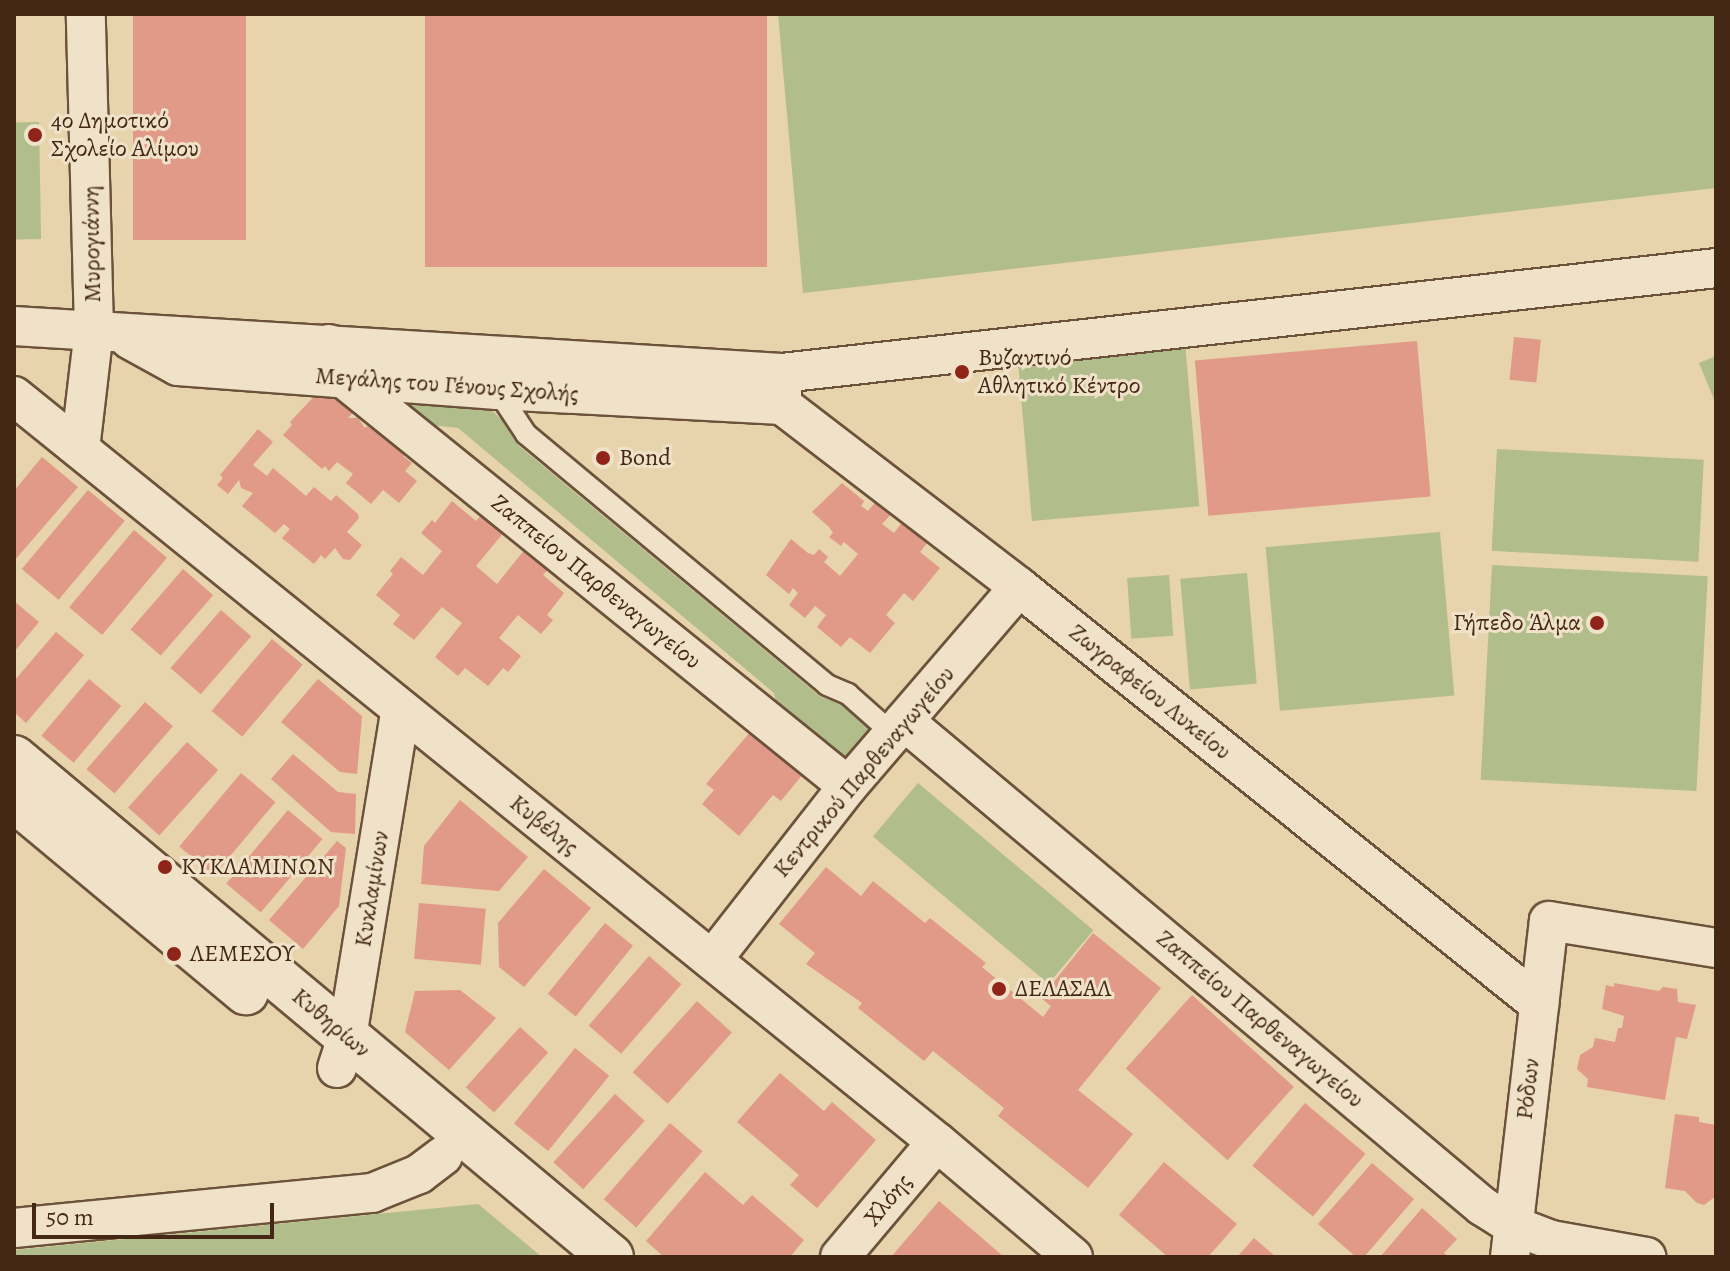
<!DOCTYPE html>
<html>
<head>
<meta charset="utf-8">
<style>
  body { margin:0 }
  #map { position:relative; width:1730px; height:1271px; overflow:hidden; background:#e7d3ac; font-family:Alegreya,serif }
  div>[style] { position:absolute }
  .green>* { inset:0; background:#b2bd8c; transform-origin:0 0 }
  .building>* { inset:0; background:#e09a87; transform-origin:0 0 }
  .roads { filter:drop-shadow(2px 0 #6d523b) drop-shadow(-2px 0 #6d523b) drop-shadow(0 2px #6d523b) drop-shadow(0 -2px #6d523b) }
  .lane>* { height:20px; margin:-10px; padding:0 10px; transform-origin:10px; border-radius:10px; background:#efe2c9 }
  .street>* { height:38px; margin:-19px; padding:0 19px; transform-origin:19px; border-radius:19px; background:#efe2c9 }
  .secondary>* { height:44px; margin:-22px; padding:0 22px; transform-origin:22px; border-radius:22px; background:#efe2c9 }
  .dots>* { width:22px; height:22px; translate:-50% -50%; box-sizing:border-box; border:4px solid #efe2c9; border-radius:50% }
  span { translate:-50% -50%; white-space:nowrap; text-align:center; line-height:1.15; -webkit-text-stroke:6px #efe2c9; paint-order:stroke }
  .poi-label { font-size:24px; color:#442715 }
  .left { translate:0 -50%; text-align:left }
  .right { translate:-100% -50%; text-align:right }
  .street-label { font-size:24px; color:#442715 }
  .frame { position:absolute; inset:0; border:16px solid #442715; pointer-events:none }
  .scale { position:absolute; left:32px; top:1203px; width:242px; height:36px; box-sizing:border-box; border:4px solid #442715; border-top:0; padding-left:10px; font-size:24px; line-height:28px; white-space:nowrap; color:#442715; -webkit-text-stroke:6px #efe2c9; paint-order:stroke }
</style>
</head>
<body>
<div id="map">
  <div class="green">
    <i style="clip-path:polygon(778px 14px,1716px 14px,1716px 188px,803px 293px)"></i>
    <i style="left:39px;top:122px;width:117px;height:25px;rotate:89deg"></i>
    <i style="left:1184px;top:331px;width:176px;height:168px;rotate:85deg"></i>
    <i style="clip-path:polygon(1716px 356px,1716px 404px,1699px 363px)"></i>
    <i style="clip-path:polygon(457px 378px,502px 420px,518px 445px,821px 697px,842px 704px,877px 735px,847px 770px,778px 712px,774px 693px,458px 428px,431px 425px,384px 383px)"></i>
    <i style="left:1497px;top:449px;width:207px;height:102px;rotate:3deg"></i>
    <i style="left:1440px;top:532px;width:164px;height:175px;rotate:85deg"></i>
    <i style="left:1492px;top:565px;width:216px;height:215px;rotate:3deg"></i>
    <i style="left:1247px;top:573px;width:111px;height:67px;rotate:85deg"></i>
    <i style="left:1169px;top:575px;width:61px;height:42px;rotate:86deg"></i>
    <i style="left:918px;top:783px;width:229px;height:70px;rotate:40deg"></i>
    <i style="clip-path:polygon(478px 1204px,542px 1257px,14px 1257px,14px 1250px)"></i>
  </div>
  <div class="building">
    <i style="left:133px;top:14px;width:113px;height:226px"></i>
    <i style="left:425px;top:14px;width:342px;height:253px"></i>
    <i style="left:1514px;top:337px;width:27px;height:43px;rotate:6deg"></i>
    <i style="left:1417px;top:341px;width:156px;height:223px;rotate:85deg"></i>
    <i style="clip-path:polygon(321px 389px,358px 407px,348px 418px,358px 418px,365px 428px,367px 426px,370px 428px,377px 420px,410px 448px,403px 456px,412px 463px,405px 471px,417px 481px,399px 503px,383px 490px,371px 504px,346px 483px,353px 474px,337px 462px,329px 471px,325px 466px,322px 469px,283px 435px,292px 425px,290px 422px)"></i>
    <i style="clip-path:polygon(258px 429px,273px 442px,253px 465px,267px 476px,273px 468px,306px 496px,314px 487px,331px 501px,336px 495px,358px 514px,359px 518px,347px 532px,362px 545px,350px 560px,343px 559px,335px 548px,325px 559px,321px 555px,314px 564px,282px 538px,290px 529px,284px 524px,275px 533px,242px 506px,253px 493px,241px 488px,239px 480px,228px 494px,217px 485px,223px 478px,220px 475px)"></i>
    <i style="clip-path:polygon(42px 457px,78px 487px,14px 561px,14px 491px)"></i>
    <i style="clip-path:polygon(842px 483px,864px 501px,861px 506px,868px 511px,878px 499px,893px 512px,882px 524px,894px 533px,903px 521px,928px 542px,920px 552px,940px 568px,913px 601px,904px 593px,886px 615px,895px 623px,870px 653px,850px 637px,841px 647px,817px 627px,826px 615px,815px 606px,805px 618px,789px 605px,798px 593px,793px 588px,789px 594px,766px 575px,791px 539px,808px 553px,814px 555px,819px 549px,828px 557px,824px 562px,840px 576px,858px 554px,844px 542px,841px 546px,829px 537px,833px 533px,829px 527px,812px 512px)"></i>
    <i style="left:88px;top:490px;width:48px;height:103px;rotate:40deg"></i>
    <i style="clip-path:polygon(452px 501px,476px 521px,483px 513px,505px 531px,476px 566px,497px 584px,526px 548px,550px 567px,543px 575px,564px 593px,547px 615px,553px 620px,541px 634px,518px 615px,499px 638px,521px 656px,508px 672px,503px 668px,488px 686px,465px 668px,458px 676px,435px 657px,462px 623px,442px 607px,414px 640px,393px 624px,400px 615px,376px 595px,393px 574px,390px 571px,401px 557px,423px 575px,442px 551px,421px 533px,432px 520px,435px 523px)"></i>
    <i style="left:134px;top:530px;width:43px;height:101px;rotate:40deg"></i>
    <i style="left:183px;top:569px;width:40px;height:80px;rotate:41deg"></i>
    <i style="clip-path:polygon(14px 601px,39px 622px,14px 652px)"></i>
    <i style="left:221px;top:610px;width:40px;height:77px;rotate:41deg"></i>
    <i style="clip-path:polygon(56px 632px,84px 655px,26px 723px,14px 712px,14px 681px)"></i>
    <i style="left:272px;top:639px;width:40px;height:94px;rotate:40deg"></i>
    <i style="left:89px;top:679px;width:42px;height:74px;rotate:40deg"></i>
    <i style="clip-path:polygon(318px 679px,362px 716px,357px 774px,340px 772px,281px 722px)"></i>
    <i style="left:145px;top:702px;width:37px;height:89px;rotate:41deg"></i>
    <i style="clip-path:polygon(751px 731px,803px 774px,781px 801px,773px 795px,739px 836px,702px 804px,714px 790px,706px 784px)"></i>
    <i style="left:187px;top:742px;width:42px;height:88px;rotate:42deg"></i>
    <i style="clip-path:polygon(293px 754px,338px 792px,356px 794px,355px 834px,331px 832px,271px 779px)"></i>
    <i style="left:241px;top:773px;width:45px;height:96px;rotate:40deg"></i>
    <i style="clip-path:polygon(460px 800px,528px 857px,499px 891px,421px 884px,424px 846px)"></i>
    <i style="left:288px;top:810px;width:45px;height:96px;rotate:40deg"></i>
    <i style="clip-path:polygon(337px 841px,346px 848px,339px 906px,303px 949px,269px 920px)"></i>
    <i style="clip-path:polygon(826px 867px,861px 896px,873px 881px,925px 923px,930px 918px,986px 963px,982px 967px,1043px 1017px,1051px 1006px,1041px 998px,1093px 933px,1161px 988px,1078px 1090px,1133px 1134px,1088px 1188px,998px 1116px,1004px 1108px,933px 1051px,924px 1061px,858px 1008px,862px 1003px,806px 964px,815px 953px,779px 924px)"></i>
    <i style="clip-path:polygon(544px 869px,591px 908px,524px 987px,499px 967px,498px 923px)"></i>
    <i style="left:419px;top:903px;width:67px;height:56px;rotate:5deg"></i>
    <i style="left:605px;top:923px;width:36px;height:91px;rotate:39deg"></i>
    <i style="left:649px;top:956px;width:43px;height:92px;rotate:41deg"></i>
    <i style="clip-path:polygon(1614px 983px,1659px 991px,1663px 987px,1677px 989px,1678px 1002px,1696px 1005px,1687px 1039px,1676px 1037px,1665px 1100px,1587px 1087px,1588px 1079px,1577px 1069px,1580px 1055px,1593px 1047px,1595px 1038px,1615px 1042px,1618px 1028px,1622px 1028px,1624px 1016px,1602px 1009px,1606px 985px,1614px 987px)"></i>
    <i style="clip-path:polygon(460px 990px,496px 1018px,449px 1070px,405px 1032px,415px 991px)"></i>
    <i style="left:1192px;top:995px;width:137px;height:99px;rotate:42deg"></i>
    <i style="left:697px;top:1001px;width:47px;height:96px;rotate:42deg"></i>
    <i style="left:520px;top:1027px;width:38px;height:81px;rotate:42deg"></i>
    <i style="left:575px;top:1048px;width:44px;height:97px;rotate:39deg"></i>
    <i style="clip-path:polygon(780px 1073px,824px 1111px,832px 1102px,876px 1140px,817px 1208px,790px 1185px,799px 1175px,737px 1122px)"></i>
    <i style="left:615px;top:1094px;width:40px;height:92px;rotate:42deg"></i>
    <i style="left:1305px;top:1103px;width:79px;height:82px;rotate:40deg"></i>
    <i style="clip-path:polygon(1675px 1114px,1699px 1117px,1699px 1122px,1716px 1125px,1716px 1196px,1704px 1205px,1697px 1203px,1685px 1191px,1665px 1188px)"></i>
    <i style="left:670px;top:1123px;width:43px;height:101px;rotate:41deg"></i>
    <i style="clip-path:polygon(1164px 1162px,1237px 1224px,1208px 1257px,1168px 1257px,1119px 1215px)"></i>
    <i style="clip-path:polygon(1372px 1163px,1414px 1199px,1364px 1257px,1356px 1257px,1318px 1224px)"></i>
    <i style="clip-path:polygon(705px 1172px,743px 1205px,752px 1195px,804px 1240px,790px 1257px,664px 1257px,646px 1241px)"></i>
    <i style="clip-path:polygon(939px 1201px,1004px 1257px,891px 1257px)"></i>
    <i style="clip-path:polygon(1422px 1208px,1457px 1239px,1444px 1253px,1449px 1257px,1380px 1257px)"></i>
    <i style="clip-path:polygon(1254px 1238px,1276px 1257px,1237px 1257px)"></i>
  </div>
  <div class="roads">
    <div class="lane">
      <i style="left:497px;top:390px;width:53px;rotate:56.6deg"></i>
      <i style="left:526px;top:434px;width:392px;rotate:39.8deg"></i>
      <i style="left:827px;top:685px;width:23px;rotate:23deg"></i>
      <i style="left:848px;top:694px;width:60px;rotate:41.6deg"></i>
    </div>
    <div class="street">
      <i style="left:14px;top:326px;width:769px;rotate:3.5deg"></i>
      <i style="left:782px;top:373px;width:940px;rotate:-6.41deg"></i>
      <i style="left:129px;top:339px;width:56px;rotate:28.9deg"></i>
      <i style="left:178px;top:366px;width:320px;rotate:4.3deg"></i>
      <i style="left:497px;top:390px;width:285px;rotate:3deg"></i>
      <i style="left:329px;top:344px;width:37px;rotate:68deg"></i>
      <i style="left:343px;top:378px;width:649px;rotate:38.94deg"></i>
      <i style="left:782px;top:373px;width:32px;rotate:90deg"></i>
      <i style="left:782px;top:405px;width:299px;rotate:37.5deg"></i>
      <i style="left:1019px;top:587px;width:667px;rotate:38.73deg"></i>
      <i style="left:14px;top:396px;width:1187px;rotate:38.95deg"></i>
      <i style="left:937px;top:1142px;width:178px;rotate:40.2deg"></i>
      <i style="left:80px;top:449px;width:120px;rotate:-83.3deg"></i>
      <i style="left:94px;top:330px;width:316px;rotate:-91.5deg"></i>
      <i style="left:904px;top:721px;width:755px;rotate:40deg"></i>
      <i style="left:1482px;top:1206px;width:36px;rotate:32deg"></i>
      <i style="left:1512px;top:1225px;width:42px;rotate:21deg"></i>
      <i style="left:1551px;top:1240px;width:97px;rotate:10.1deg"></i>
      <i style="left:712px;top:960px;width:221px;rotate:-52deg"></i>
      <i style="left:848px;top:786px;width:262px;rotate:-49.3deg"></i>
      <i style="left:337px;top:1068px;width:33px;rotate:-72deg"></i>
      <i style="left:347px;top:1037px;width:332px;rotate:-80.7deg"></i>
      <i style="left:14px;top:1228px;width:360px;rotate:-5.6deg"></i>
      <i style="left:372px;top:1193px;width:51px;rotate:-22deg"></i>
      <i style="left:419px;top:1174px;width:30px;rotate:-37deg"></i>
      <i style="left:840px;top:1257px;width:150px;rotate:-49.9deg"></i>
      <i style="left:1510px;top:1257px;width:338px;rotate:-83.4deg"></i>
      <i style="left:1549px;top:921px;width:169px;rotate:9.2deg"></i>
    </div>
    <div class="secondary">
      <i style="left:14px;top:758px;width:778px;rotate:39.89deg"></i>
      <i style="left:14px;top:799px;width:302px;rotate:39.8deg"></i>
    </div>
  </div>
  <div class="dots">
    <i style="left:35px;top:135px;background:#8f2418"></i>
    <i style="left:962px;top:372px;background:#8f2418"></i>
    <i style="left:603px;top:458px;background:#8f2418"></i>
    <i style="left:1597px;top:623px;background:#8f2418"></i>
    <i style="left:165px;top:867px;background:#8f2418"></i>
    <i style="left:174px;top:954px;background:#8f2418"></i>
    <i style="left:999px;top:989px;background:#8f2418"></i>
  </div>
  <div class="poi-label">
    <span class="left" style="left:51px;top:135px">4ο Δημοτικό<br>Σχολείο Αλίμου</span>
    <span class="left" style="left:978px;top:372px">Βυζαντινό<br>Αθλητικό Κέντρο</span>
    <span class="left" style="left:619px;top:458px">Bond</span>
    <span class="right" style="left:1581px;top:623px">Γήπεδο Άλμα</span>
    <span class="left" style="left:181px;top:867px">ΚΥΚΛΑΜΙΝΩΝ</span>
    <span class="left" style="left:190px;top:954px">ΛΕΜΕΣΟΥ</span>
    <span class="left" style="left:1015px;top:989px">ΔΕΛΑΣΑΛ</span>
  </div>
  <div class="street-label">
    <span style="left:92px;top:244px;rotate:-91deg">Μυρογιάννη</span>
    <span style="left:447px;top:385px;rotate:4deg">Μεγάλης του Γένους Σχολής</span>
    <span style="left:596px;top:582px;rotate:39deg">Ζαππείου Παρθεναγωγείου</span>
    <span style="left:1150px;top:692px;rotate:39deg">Ζωγραφείου Λυκείου</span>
    <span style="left:864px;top:772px;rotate:-50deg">Κεντρικού Παρθεναγωγείου</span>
    <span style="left:544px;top:825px;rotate:39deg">Κυβέλης</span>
    <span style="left:372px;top:889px;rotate:-81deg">Κυκλαμίνων</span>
    <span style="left:1260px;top:1019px;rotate:40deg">Ζαππείου Παρθεναγωγείου</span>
    <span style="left:331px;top:1023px;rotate:40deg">Κυθηρίων</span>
    <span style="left:1528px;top:1089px;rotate:-83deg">Ρόδων</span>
    <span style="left:888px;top:1200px;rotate:-50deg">Χλόης</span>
  </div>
  <div class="frame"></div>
  <div class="scale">50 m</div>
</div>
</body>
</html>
